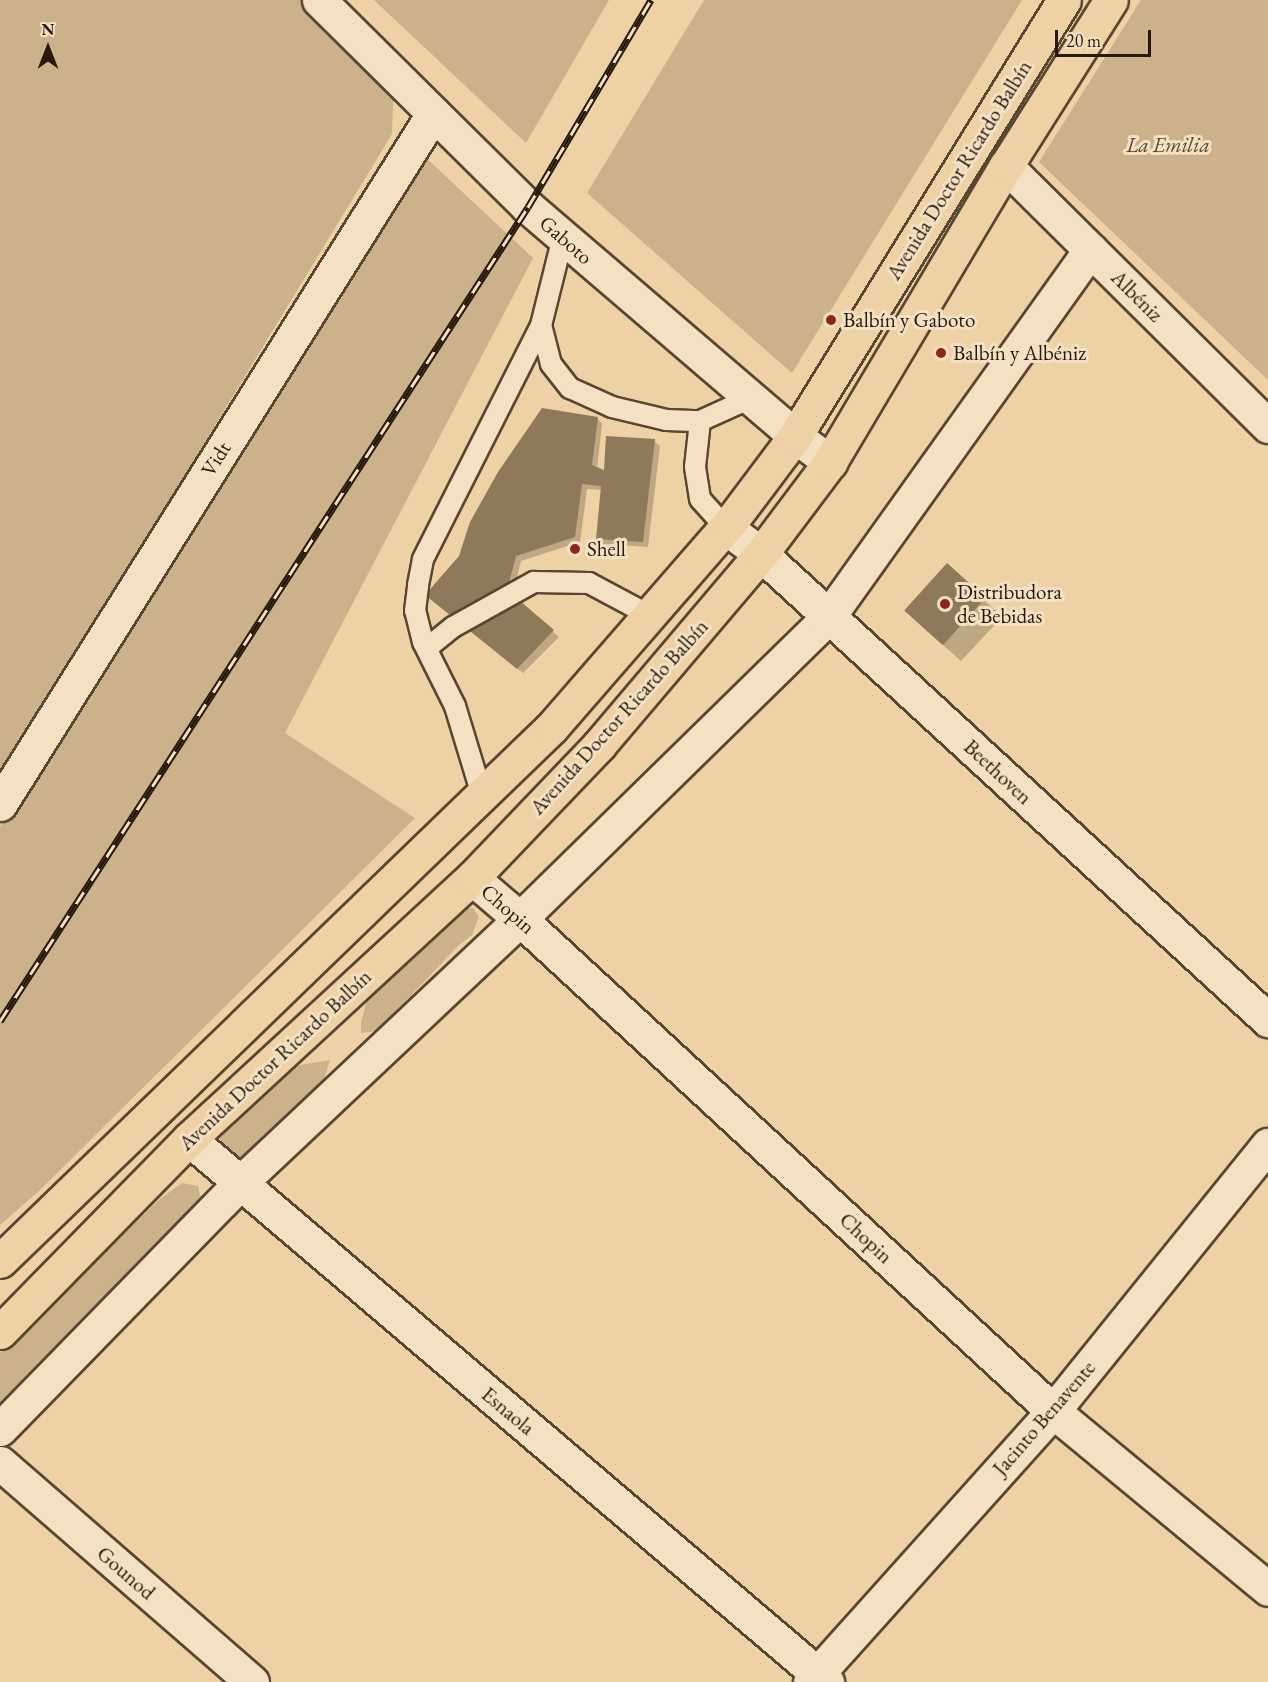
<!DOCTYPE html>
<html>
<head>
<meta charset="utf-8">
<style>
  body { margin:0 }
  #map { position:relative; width:1268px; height:1682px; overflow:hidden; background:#eed1a4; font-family:"EB Garamond",serif }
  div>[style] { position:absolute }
  .green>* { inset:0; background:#ccb28a }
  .shadow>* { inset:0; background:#0003 }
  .building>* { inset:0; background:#8e795b; transform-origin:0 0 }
  .roads { filter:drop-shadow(2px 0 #574731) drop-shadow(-2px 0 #574731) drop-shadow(0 2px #574731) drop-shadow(0 -2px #574731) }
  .lane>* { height:20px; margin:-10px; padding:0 10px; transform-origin:10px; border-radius:10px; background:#f4e1c4 }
  .street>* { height:33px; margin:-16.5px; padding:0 16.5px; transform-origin:16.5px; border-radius:16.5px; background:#f4e1c4 }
  .secondary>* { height:33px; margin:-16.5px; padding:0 16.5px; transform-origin:16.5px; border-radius:16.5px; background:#f4e1c4 }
  .primary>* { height:33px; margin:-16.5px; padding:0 16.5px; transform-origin:16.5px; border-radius:16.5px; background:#eed1a4 }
  .rail>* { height:7px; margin-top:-3.5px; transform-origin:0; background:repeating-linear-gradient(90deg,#f4e1c4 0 14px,#25190b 0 28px); box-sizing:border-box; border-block:2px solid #25190b }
  .dots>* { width:16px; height:16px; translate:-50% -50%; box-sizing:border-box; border:3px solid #f4e1c4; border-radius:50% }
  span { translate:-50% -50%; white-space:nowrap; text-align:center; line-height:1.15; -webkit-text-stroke:6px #f4e1c4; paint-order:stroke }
  .park-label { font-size:21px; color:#574731; font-style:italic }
  .street-label { font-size:21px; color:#25190b }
  .poi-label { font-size:21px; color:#25190b }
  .left { translate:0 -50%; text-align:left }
  .north { position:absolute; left:18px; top:18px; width:60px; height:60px; -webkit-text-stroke:4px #f4e1c4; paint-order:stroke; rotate:0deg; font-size:16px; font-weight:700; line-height:24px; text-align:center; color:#25190b }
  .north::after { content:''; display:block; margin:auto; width:21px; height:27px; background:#25190b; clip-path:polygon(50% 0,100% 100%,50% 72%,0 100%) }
  .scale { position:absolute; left:1055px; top:30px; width:96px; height:27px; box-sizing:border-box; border:3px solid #25190b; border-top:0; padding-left:8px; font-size:18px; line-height:21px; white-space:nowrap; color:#25190b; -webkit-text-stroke:4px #f4e1c4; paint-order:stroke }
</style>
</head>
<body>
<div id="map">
  <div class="green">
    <i style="clip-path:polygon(0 0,305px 0,394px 75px,392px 134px,0 780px)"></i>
    <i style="clip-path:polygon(374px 0,609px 0,526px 143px)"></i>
    <i style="clip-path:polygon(704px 0,1022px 0,792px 373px,587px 193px)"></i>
    <i style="clip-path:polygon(1141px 0,1268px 0,1268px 380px,1039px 162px)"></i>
    <i style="clip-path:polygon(423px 155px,533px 258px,285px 733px,415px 818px,40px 1190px,0 1225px,0 826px)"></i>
    <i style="clip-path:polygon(473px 908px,479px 917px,472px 935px,459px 945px,377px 1031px,361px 1033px,361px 1023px,368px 995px,457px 910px)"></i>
    <i style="clip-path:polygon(330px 1060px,323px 1083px,239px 1161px,223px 1157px,219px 1134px,238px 1108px,295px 1066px)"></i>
    <i style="clip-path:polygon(182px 1183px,198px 1186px,202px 1203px,12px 1396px,0 1404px,0 1352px,160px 1199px)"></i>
  </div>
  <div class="shadow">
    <i style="clip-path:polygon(597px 418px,602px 424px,597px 469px,605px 472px,654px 441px,660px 446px,648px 547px,603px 544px,598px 538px,603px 490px,587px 489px,580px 542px,521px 561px,512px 597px,559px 637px,523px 673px,433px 600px)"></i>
    <i style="clip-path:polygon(947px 565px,1002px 617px,961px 661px,923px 627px)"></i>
  </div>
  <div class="building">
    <i style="clip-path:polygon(542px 408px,598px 417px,592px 465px,604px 470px,606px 436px,655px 439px,643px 542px,596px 539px,601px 486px,582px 484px,575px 537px,516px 556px,507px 590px,554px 630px,517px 669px,425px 595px,459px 556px,470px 522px,498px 472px)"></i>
    <i style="left:947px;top:563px;width:52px;height:64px;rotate:42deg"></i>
  </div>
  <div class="roads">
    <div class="lane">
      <i style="left:563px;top:237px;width:91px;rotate:104deg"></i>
      <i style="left:541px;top:325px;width:40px;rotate:75.6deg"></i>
      <i style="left:551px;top:364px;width:31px;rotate:52deg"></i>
      <i style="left:570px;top:388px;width:46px;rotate:24.3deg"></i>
      <i style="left:612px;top:407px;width:56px;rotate:13.5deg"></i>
      <i style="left:666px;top:420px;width:34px;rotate:2deg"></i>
      <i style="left:700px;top:421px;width:56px;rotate:-24.3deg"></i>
      <i style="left:700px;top:421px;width:46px;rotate:96.2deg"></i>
      <i style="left:695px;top:467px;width:32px;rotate:81deg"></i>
      <i style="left:700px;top:499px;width:38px;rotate:48deg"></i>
      <i style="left:427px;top:648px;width:33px;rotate:-39deg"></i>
      <i style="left:453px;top:627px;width:93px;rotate:-29.1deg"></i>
      <i style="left:534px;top:582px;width:55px;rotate:1deg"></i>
      <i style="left:589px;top:583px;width:68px;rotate:28.1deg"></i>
      <i style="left:482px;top:795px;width:93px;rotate:-106.9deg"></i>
      <i style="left:455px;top:706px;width:72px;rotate:-116.6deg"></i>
      <i style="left:423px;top:642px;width:32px;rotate:-104deg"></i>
      <i style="left:415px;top:611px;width:26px;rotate:-83deg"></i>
      <i style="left:418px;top:585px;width:26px;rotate:-79deg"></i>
      <i style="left:423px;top:559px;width:262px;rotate:-63.2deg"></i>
    </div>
    <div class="street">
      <i style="left:1006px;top:166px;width:369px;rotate:44.8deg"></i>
      <i style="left:725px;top:527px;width:45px;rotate:36.9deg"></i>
      <i style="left:761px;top:554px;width:689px;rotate:42.59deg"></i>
      <i style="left:0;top:804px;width:815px;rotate:-57.89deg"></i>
      <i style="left:472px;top:878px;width:63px;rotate:40.5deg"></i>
      <i style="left:520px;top:919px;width:725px;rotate:42.71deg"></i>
      <i style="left:1053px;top:1411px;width:279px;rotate:39.6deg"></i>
      <i style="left:189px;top:1139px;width:838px;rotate:40.4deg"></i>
      <i style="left:0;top:1429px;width:344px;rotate:-45.7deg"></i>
      <i style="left:240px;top:1183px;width:385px;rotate:-43.3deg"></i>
      <i style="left:520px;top:919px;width:433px;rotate:-44.4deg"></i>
      <i style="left:829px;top:616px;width:450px;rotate:-54.5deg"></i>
      <i style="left:0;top:1463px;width:334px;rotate:41deg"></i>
      <i style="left:810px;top:1682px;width:364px;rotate:-48.1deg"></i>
      <i style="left:1053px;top:1411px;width:342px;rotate:-51.1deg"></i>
    </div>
    <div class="secondary">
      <i style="left:319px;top:0;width:294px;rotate:44.7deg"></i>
      <i style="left:528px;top:207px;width:352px;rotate:40.6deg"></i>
      <i style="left:795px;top:436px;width:44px;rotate:36.6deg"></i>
    </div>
    <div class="primary">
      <i style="left:0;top:1261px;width:768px;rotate:-44.05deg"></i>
      <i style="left:552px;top:727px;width:274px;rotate:-49deg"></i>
      <i style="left:732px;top:520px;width:105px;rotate:-53.1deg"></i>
      <i style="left:795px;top:436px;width:512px;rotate:-58.33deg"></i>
      <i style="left:0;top:1332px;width:270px;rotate:-45.6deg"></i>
      <i style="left:189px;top:1139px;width:385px;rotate:-42.7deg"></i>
      <i style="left:472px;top:878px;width:184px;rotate:-46.3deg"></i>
      <i style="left:599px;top:745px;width:250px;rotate:-49.7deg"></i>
      <i style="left:761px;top:554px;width:115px;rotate:-53.1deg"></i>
      <i style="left:830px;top:462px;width:344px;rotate:-59.3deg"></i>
      <i style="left:1006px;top:166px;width:196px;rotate:-57.7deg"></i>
    </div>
  </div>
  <div class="rail">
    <i style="left:0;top:1021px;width:970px;rotate:-57.03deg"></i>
    <i style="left:528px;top:207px;width:241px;rotate:-59.3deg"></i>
  </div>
  <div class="dots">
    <i style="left:831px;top:320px;background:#8f2418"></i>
    <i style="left:941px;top:353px;background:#8f2418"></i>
    <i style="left:575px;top:549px;background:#8f2418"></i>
    <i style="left:945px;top:604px;background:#8f2418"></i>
  </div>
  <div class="park-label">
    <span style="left:1168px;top:145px">La Emilia</span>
  </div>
  <div class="street-label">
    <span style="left:959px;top:170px;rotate:-58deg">Avenida Doctor Ricardo Balbín</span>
    <span style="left:566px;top:240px;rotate:41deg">Gaboto</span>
    <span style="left:1137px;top:296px;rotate:45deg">Albéniz</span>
    <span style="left:216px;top:459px;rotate:-58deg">Vidt</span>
    <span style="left:619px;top:717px;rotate:-48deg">Avenida Doctor Ricardo Balbín</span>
    <span style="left:998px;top:772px;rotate:43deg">Beethoven</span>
    <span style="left:508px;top:909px;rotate:41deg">Chopin</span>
    <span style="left:275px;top:1060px;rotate:-43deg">Avenida Doctor Ricardo Balbín</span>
    <span style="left:866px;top:1238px;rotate:43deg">Chopin</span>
    <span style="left:508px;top:1411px;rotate:40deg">Esnaola</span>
    <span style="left:1044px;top:1418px;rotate:-49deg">Jacinto Benavente</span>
    <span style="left:126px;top:1573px;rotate:41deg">Gounod</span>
  </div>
  <div class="poi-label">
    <span class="left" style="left:843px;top:320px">Balbín y Gaboto</span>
    <span class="left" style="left:953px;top:353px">Balbín y Albéniz</span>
    <span class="left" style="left:587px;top:549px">Shell</span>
    <span class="left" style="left:957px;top:604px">Distribudora<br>de Bebidas</span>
  </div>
  <div class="north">N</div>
  <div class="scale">20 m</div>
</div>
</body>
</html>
